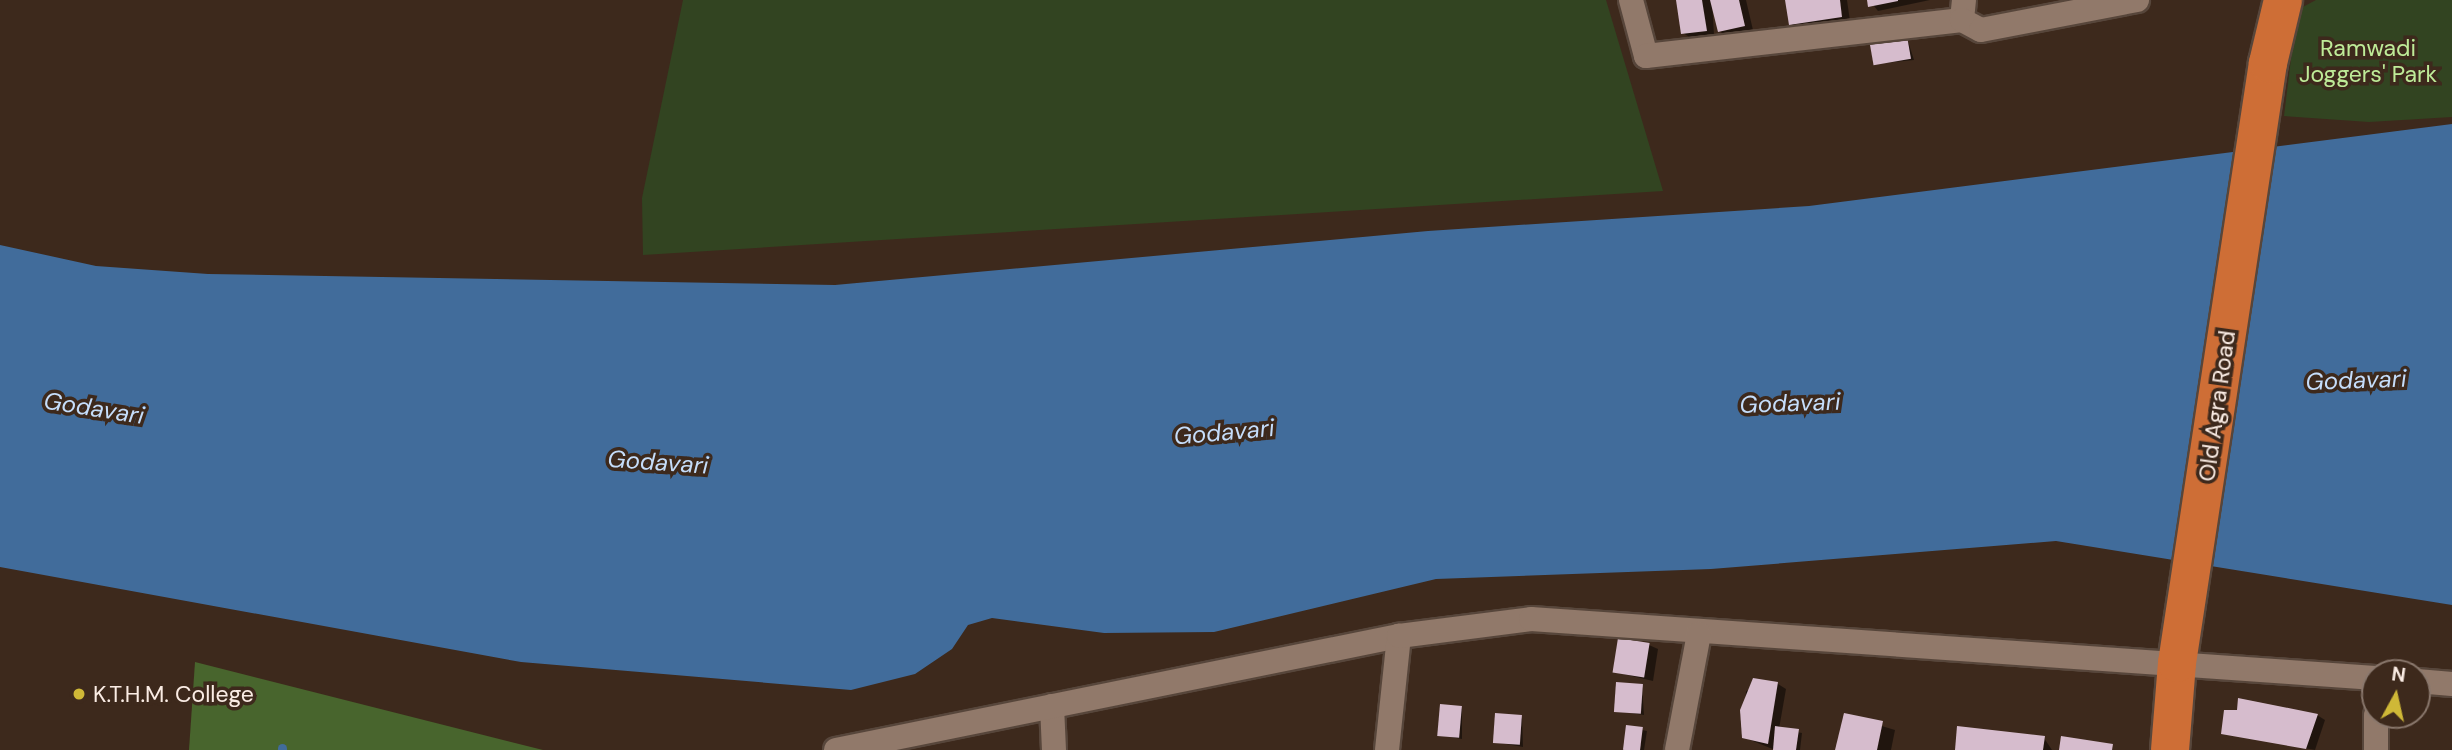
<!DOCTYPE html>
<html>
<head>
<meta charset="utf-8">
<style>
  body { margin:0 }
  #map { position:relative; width:2452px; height:750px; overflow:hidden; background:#3d291c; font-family:"DM Sans",sans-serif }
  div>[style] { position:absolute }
  .green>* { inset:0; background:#324421 }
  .forest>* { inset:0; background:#48652d }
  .water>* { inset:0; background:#416c9b }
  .shadow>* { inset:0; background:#0007 }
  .stream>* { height:9px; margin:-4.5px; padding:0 4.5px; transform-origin:4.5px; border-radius:4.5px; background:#416c9b }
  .building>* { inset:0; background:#d6bccd; transform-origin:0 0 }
  .roads { filter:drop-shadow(2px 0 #57463b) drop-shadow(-2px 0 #57463b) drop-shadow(0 2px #57463b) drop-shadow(0 -2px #57463b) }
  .street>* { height:24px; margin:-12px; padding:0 12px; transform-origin:12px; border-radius:12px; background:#91796a }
  .highway>* { height:38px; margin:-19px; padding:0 19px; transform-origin:19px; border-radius:19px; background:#ce6e36 }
  .dots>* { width:19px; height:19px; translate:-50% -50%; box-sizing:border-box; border:4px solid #3d291c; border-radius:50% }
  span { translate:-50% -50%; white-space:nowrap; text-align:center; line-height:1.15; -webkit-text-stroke:7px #3d291c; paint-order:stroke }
  .park-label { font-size:23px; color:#beeb98 }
  .street-label { font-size:23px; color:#faece4 }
  .poi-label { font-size:23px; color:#faece4 }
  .left { translate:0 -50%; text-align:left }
  .water-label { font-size:24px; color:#c5ddfa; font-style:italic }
  .north { position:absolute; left:2361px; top:659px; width:70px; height:70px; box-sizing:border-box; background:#3d291c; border:2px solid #89776c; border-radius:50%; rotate:8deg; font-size:19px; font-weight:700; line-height:28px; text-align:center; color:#faece4 }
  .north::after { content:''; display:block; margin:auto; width:24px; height:32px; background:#cfb837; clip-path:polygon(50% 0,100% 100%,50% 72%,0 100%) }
</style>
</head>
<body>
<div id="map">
  <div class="green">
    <i style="clip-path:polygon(683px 0,1606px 0,1663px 191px,643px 255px,642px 198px)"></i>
    <i style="clip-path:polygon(2316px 0,2452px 0,2452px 117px,2369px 122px,2284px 116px,2297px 10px)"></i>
  </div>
  <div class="forest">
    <i style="clip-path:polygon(195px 662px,543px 750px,189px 750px)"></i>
  </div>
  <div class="water">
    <i style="clip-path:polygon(2452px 124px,2452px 605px,2056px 541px,1711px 569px,1436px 579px,1214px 632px,1104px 633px,992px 618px,968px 625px,952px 649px,915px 674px,851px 690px,521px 662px,0 567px,0 245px,96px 266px,208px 274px,835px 285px,1428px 231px,1809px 206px)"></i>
  </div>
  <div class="shadow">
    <i style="clip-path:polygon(1678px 0,1746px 0,1753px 30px,1727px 36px,1719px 31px,1712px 1px,1714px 35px,1691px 38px,1683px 33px)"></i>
    <i style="clip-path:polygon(1787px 0,1847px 0,1850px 21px,1799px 29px,1791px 24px)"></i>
    <i style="clip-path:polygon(1869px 0,1930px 0,1878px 11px)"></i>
    <i style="clip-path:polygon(1907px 38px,1914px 60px,1874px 64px)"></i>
    <i style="clip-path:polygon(1649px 645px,1658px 649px,1653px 681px,1615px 672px)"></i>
    <i style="clip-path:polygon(1778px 684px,1786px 689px,1779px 729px,1802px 733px,1800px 750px,1775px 750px,1743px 737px,1746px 691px)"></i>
    <i style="clip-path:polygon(1642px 686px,1644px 715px,1616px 711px)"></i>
    <i style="clip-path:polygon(1462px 708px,1462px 739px,1438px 735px)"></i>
    <i style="clip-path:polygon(1845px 715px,1895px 730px,1891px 750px,1837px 750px)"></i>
    <i style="clip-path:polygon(2317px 715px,2325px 720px,2315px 750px,2223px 733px)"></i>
    <i style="clip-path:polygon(1522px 717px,1523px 747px,1495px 742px)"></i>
    <i style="clip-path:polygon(1627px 727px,1647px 731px,1644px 750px,1624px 750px)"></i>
    <i style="clip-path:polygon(2044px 738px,2052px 750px,1957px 750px)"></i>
  </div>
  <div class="stream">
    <i style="left:282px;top:750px;width:2px;rotate:-90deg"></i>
  </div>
  <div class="building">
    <i style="clip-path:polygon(1676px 0,1702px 0,1707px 31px,1681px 34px)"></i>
    <i style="clip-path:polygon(1710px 0,1739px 0,1745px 26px,1718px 32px)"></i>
    <i style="clip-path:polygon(1785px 0,1840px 0,1842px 17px,1789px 25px)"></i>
    <i style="clip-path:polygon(1867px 0,1898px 0,1898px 1px,1868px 7px)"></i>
    <i style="left:1907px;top:36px;width:23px;height:38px;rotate:80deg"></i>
    <i style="left:1618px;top:638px;width:32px;height:35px;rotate:9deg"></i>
    <i style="clip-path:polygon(1753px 678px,1778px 682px,1768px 744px,1742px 738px,1740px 710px)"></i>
    <i style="left:1616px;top:682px;width:27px;height:30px;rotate:4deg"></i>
    <i style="clip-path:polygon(2238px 698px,2318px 714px,2306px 749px,2221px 734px,2224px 710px,2237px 710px)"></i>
    <i style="left:1440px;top:704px;width:22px;height:32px;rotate:5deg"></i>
    <i style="left:1495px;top:713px;width:27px;height:30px;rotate:4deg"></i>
    <i style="clip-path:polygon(1844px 713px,1883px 721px,1877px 750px,1835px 750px)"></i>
    <i style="left:1626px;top:725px;width:17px;height:25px;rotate:7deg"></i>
    <i style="clip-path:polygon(1775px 726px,1799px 729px,1796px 750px,1773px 750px)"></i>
    <i style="clip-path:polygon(1957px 726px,2045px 736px,2043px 750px,1955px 750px)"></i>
    <i style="clip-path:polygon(2061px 736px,2113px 744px,2112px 750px,2059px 750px)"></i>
  </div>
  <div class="roads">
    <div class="street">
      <i style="left:1631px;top:0;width:58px;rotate:75deg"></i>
      <i style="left:1646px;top:56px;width:318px;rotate:-6.5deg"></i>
      <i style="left:1964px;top:0;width:20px;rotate:96deg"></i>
      <i style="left:1962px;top:20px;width:21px;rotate:28deg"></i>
      <i style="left:1981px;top:30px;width:159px;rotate:-10.9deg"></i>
      <i style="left:2417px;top:681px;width:35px;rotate:5deg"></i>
      <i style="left:1052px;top:706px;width:44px;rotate:87.4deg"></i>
      <i style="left:836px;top:750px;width:574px;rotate:-11.45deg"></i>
      <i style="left:1387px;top:750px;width:115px;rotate:-84deg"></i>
      <i style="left:1399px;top:636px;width:133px;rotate:-7.3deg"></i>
      <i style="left:1531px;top:619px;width:846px;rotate:4deg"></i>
      <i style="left:1677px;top:750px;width:118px;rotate:-79.3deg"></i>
      <i style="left:2376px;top:750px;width:35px;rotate:-90deg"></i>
    </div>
    <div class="highway">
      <i style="left:2170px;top:750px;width:87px;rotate:-85.4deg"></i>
      <i style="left:2177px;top:663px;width:607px;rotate:-81.38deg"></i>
      <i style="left:2268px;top:63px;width:65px;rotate:-76.6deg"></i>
    </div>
  </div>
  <div class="dots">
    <i style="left:79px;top:694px;background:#cfb837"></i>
  </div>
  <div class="park-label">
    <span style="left:2368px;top:61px">Ramwadi<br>Joggers' Park</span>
  </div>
  <div class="street-label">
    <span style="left:2217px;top:406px;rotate:-82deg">Old Agra Road</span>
  </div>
  <div class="poi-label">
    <span class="left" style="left:93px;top:694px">K.T.H.M. College</span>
  </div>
  <div class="water-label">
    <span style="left:2356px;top:380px;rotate:-2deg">Godavari</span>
    <span style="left:1790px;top:403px;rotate:-2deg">Godavari</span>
    <span style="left:94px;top:408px;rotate:9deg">Godavari</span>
    <span style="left:1224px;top:432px;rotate:-5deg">Godavari</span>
    <span style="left:658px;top:462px;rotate:4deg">Godavari</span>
  </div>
  <div class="north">N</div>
</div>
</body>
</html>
